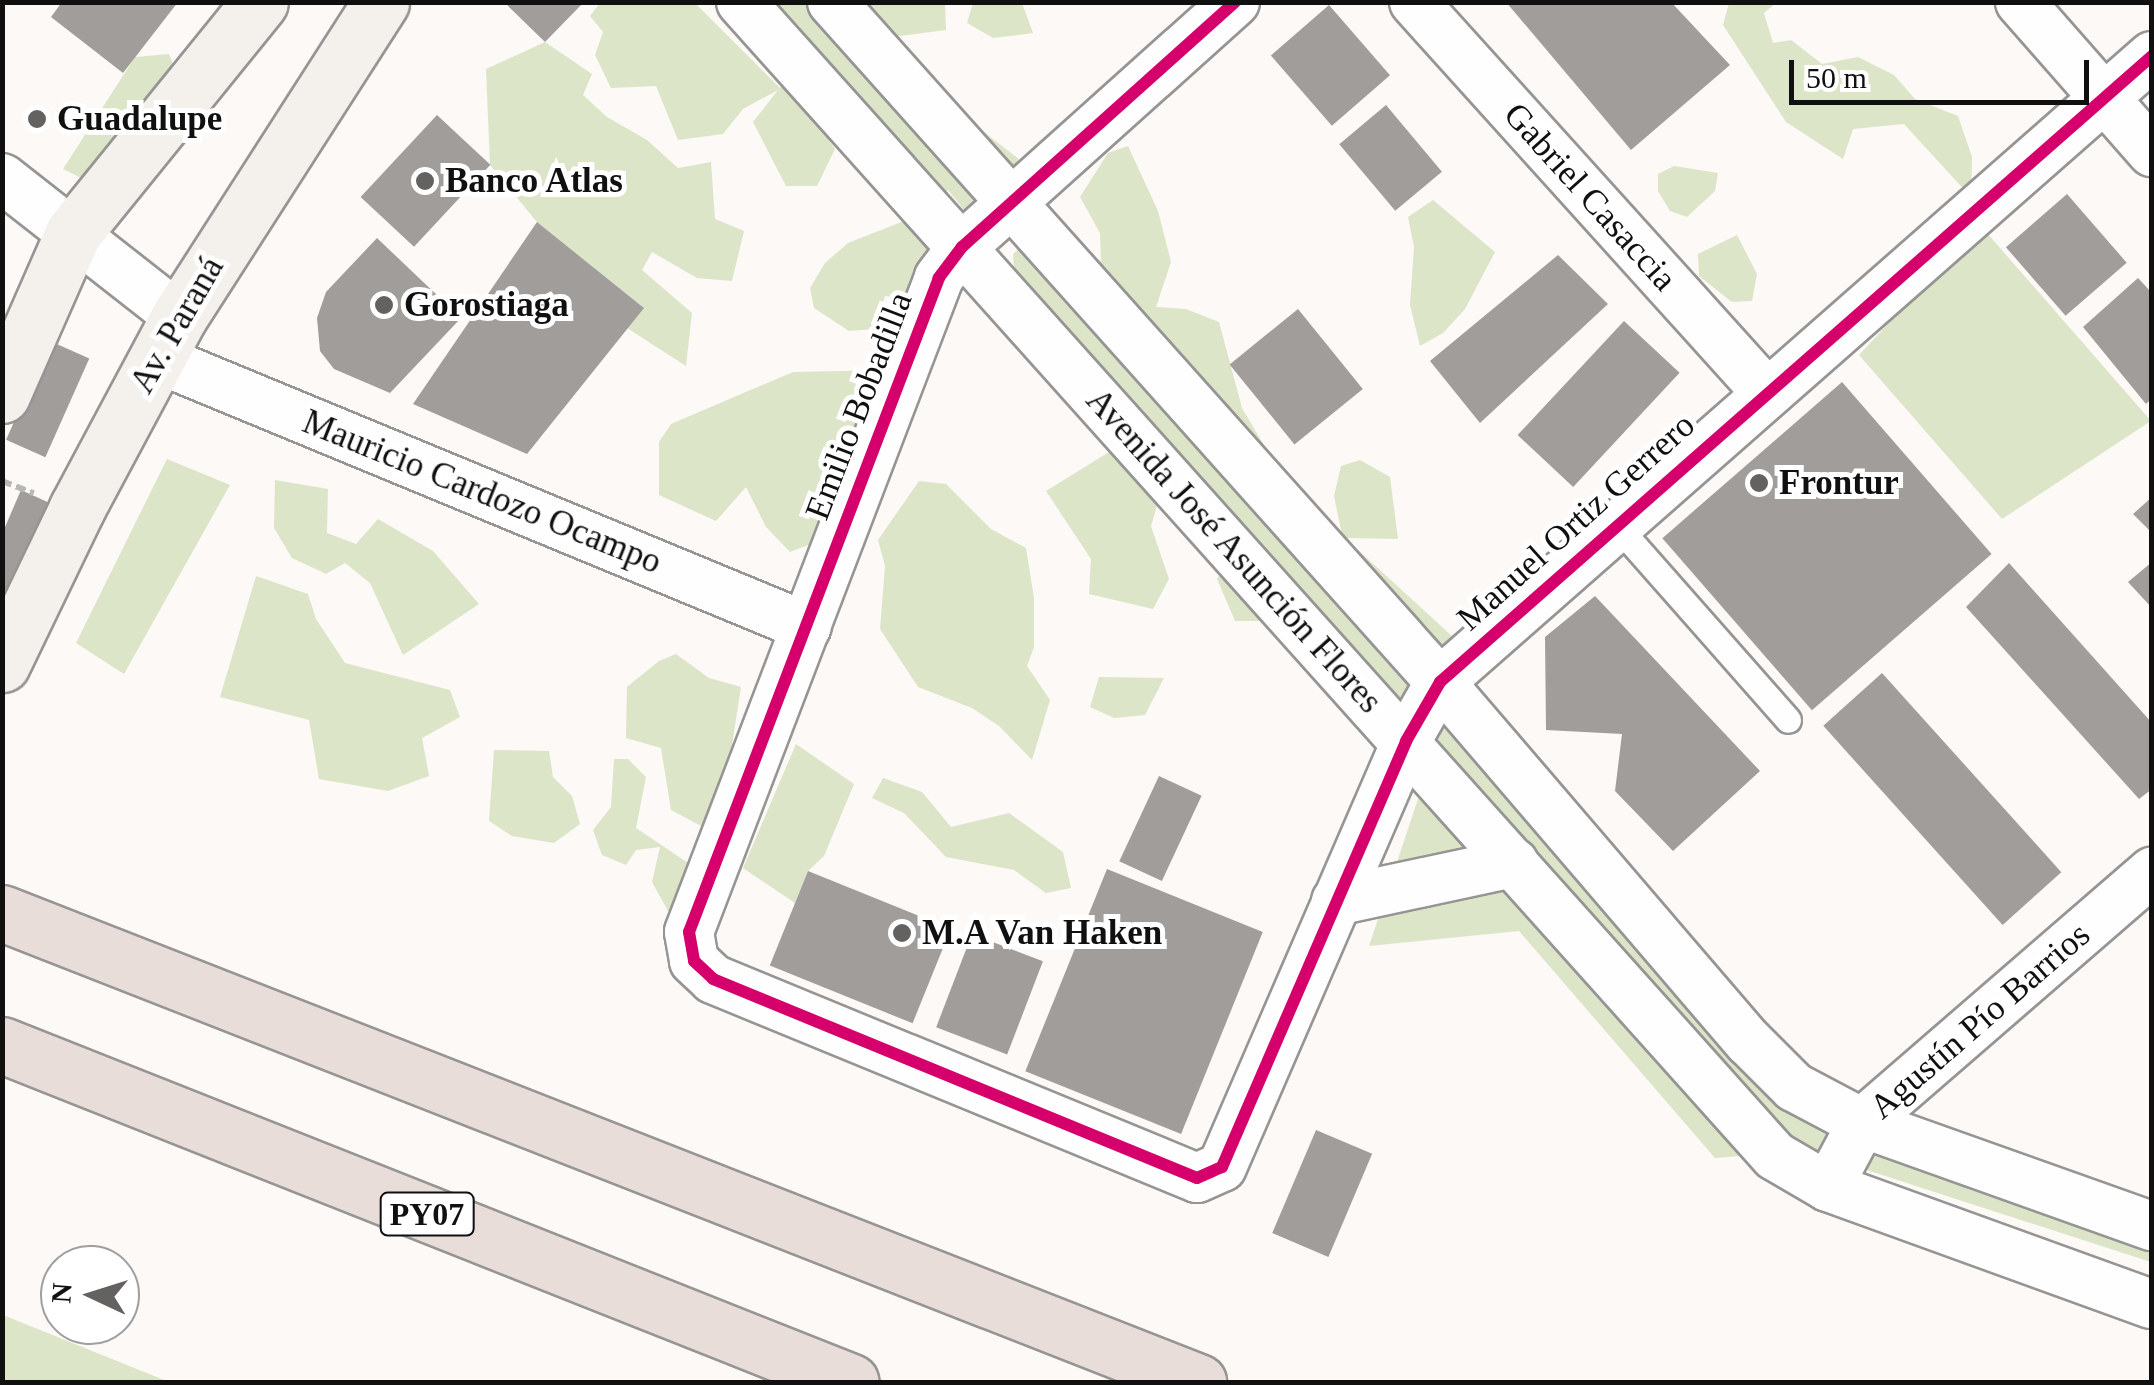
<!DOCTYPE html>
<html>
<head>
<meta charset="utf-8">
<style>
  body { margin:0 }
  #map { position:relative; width:2154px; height:1385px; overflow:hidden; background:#fcf9f6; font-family:Georgia,serif }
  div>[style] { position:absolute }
  .forest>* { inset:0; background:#dce5c8 }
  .building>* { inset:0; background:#a09d9b; transform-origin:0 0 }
  .path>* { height:6px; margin-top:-3px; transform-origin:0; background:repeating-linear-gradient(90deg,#b9b8b8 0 10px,transparent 0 15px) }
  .roads { filter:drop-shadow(2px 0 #969594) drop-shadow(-2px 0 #969594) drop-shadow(0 2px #969594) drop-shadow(0 -2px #969594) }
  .lane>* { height:25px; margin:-12.5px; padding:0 12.5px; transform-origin:12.5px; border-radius:12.5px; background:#fffefe }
  .street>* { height:48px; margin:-24px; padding:0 24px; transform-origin:24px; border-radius:24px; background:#fffefe }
  .secondary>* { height:55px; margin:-27.5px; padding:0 27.5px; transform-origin:27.5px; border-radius:27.5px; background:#f4f1ec }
  .highway>* { height:55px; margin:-27.5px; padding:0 27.5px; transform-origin:27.5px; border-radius:27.5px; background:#e8ddd9 }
  .cycleway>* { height:12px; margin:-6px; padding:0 6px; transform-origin:6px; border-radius:6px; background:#d6006c }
  .dots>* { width:28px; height:28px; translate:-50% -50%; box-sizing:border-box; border:5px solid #fff; border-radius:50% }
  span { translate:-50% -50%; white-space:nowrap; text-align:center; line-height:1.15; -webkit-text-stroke:10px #fff; paint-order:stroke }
  .shield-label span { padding:2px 8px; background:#fff; border:2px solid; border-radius:8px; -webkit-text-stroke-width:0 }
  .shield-label { font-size:32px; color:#101010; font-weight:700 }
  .poi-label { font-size:35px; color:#101010; font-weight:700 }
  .left { translate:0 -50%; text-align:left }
  .street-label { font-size:35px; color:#101010 }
  .frame { position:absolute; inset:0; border:5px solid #101010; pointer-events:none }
  .north { position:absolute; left:40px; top:1245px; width:100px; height:100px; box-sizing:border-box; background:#fff; border:2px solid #9f9f9f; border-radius:50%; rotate:274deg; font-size:28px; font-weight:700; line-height:40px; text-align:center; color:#101010 }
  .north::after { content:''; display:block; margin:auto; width:35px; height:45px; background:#636260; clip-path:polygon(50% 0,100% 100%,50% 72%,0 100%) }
  .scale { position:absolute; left:1789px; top:60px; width:300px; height:45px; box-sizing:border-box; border:5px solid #101010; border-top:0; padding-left:12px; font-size:30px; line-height:35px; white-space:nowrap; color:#101010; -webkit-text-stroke:8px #fff; paint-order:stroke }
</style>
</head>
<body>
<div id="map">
  <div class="forest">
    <i style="clip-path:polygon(600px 3px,695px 3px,780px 88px,787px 80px,720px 3px,945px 3px,946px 30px,892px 37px,890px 60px,1019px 159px,973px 221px,948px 190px,918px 232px,939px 249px,914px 300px,885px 296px,875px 329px,849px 331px,814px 308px,810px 288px,825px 263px,848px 243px,904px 221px,912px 227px,796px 92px,835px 149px,817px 186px,786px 186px,753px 122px,778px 90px,743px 109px,723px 134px,678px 140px,656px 86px,611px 88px,595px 55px,603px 32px,590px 16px)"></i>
    <i style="clip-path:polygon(973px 3px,1022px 3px,1033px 33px,993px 38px,967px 23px)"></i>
    <i style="clip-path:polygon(1729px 3px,1776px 3px,1764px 13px,1773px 43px,1791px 40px,1822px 64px,1858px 57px,1894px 75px,1915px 99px,1958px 116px,1972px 157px,1971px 197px,1904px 124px,1853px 129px,1843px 159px,1786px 122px,1723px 25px)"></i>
    <i style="clip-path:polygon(545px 42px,592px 74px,583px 95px,607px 117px,647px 140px,678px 168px,711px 162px,715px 219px,744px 231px,732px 281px,697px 278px,652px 252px,642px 270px,692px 313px,686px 366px,627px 328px,643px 307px,537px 222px,490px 165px,486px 69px)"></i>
    <i style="clip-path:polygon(169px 54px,183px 88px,136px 136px,103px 113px,118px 146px,99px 187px,63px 169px,135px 57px)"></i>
    <i style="clip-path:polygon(1128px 146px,1158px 211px,1171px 262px,1156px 307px,1186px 309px,1219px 322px,1242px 408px,1290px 489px,1342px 535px,1334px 496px,1341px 466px,1360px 460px,1390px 477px,1398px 539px,1345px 538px,1453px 637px,1379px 752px,1272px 621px,1235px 621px,1217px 579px,1227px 564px,1017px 311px,1013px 254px,1045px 225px,1101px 261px,1100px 233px,1080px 197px,1108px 153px)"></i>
    <i style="clip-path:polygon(1674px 166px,1718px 173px,1715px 191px,1687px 217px,1670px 211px,1658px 191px,1658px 174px)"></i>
    <i style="clip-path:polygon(1433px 200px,1495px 252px,1465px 309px,1443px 333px,1420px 346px,1410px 305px,1414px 247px,1408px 217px)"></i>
    <i style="clip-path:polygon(1980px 225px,2151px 421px,2002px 519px,1859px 355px)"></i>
    <i style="clip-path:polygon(1737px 235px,1757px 274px,1752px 301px,1732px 302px,1699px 276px,1698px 254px)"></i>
    <i style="clip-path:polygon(892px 370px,869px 445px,834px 452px,843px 489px,834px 535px,790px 552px,766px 527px,746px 487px,716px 521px,659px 495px,659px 442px,671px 424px,793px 372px)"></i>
    <i style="clip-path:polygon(1122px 444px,1160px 495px,1151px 526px,1169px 579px,1153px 609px,1089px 594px,1091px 559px,1046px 491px)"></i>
    <i style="clip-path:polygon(167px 459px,230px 485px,124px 674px,76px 643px)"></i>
    <i style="clip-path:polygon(275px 480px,328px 489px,327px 533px,356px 544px,378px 519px,433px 551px,479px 604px,403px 655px,370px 583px,345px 563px,326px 574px,292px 558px,274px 528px)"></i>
    <i style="clip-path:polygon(919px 481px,946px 484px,991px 529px,1026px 548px,1034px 598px,1034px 647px,1027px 666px,1050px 700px,1032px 760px,999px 726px,972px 708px,918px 687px,880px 629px,885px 566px,878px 540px)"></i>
    <i style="clip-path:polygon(256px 576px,308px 594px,316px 619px,345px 663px,450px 690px,460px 717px,422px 738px,429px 776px,388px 791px,319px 779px,309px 720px,220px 697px)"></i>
    <i style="clip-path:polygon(676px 654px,709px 678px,741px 687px,718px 835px,671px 810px,661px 748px,626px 738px,627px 687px,659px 661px)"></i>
    <i style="clip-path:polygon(1099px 677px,1164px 678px,1145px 715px,1114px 718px,1090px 707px)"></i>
    <i style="clip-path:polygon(1444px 721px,1819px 1075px,2151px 1209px,2151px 1262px,1808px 1151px,1715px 1158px,1519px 931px,1369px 946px)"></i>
    <i style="clip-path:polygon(796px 744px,854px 784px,824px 856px,808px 871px,795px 903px,743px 868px)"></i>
    <i style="clip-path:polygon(494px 750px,549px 751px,553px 777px,572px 796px,580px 824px,554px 843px,512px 836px,489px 821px)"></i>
    <i style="clip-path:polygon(614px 759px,628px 759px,646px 777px,636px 828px,709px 877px,678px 929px,652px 882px,660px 847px,636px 850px,626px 865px,602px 855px,593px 830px,611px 807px)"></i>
    <i style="clip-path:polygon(883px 778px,922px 792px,951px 827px,1009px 813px,1063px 852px,1071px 888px,1046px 893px,1014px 870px,946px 857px,904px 813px,872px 798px)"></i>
    <i style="clip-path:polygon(2px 1315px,3px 1315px,169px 1382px,3px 1382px)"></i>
  </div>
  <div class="building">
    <i style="clip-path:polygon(62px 2px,178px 2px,123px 73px,51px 17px)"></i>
    <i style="clip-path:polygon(504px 2px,584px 2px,545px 42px)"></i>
    <i style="clip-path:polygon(1506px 2px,1671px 2px,1730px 65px,1631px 150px)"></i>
    <i style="left:1329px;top:5px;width:93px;height:77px;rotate:49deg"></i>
    <i style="left:1386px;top:105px;width:87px;height:61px;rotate:50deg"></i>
    <i style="left:437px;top:115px;width:73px;height:112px;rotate:43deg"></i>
    <i style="left:2067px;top:194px;width:91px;height:81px;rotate:49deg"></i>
    <i style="clip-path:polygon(537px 222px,644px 308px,527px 454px,413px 404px)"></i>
    <i style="clip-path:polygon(377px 238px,461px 318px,390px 393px,334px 369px,320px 351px,317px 318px,326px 292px)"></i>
    <i style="clip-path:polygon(1558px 255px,1608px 304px,1480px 423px,1430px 361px)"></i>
    <i style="clip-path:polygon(2138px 278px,2152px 293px,2152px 398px,2146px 404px,2083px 327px)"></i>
    <i style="left:1298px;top:309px;width:103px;height:88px;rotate:51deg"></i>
    <i style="left:1624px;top:321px;width:76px;height:156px;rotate:43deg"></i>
    <i style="left:50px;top:341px;width:43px;height:108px;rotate:24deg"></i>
    <i style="left:1842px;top:382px;width:228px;height:238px;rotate:49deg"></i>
    <i style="clip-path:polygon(21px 490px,63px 509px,20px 607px,2px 599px,2px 534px)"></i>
    <i style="clip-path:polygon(2152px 497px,2152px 533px,2133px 514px)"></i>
    <i style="clip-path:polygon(2152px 562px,2152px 608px,2128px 582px)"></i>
    <i style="clip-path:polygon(2009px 563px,2152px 723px,2152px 789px,2139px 799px,1966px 607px)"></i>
    <i style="clip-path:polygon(1595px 596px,1760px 771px,1673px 851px,1615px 791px,1622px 734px,1546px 730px,1545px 637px)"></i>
    <i style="left:1882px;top:673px;width:268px;height:79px;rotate:48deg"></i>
    <i style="left:1159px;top:776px;width:47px;height:94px;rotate:25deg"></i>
    <i style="left:1107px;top:869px;width:168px;height:218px;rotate:22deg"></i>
    <i style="left:808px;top:871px;width:154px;height:102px;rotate:22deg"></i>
    <i style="left:972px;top:934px;width:76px;height:100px;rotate:21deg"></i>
    <i style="left:1316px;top:1130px;width:61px;height:112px;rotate:23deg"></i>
  </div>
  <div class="path">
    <i style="left:2px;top:481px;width:34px;rotate:21deg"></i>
  </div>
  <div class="roads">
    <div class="lane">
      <i style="left:1618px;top:527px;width:257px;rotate:48.6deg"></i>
    </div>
    <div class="street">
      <i style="left:741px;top:2px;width:1549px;rotate:48.14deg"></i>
      <i style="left:1775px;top:1156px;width:61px;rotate:30.3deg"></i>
      <i style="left:1828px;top:1187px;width:344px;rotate:19.9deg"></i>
      <i style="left:832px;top:2px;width:912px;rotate:48.2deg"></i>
      <i style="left:1440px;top:682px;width:474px;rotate:49.4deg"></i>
      <i style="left:1749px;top:1042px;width:64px;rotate:45deg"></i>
      <i style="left:1794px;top:1087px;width:77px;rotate:27.9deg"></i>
      <i style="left:1862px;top:1123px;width:308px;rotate:19.6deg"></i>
      <i style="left:1235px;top:2px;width:367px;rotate:138.1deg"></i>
      <i style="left:962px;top:247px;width:39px;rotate:127deg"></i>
      <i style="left:939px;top:278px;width:700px;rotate:110.92deg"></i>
      <i style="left:689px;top:932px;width:29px;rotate:80deg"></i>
      <i style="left:694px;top:961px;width:26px;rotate:43deg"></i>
      <i style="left:713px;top:979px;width:523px;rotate:22.35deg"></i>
      <i style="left:1197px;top:1178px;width:27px;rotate:-24deg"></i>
      <i style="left:1222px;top:1167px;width:464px;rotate:-66.6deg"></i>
      <i style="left:1406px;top:741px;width:68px;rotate:-60deg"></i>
      <i style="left:1440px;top:682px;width:948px;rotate:-41.32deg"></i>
      <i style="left:1414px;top:2px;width:525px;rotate:47.93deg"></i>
      <i style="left:2020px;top:2px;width:200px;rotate:48.7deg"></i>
      <i style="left:2px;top:178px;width:225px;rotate:38.1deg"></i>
      <i style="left:156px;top:358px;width:704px;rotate:22.45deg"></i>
      <i style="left:1336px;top:901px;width:182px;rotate:-12.1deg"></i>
      <i style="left:1828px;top:1187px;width:72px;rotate:-62deg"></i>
      <i style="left:1862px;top:1123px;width:384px;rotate:-40.9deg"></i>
    </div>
    <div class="secondary">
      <i style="left:2px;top:395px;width:177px;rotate:-66.3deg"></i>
      <i style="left:73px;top:233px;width:297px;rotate:-51deg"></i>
      <i style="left:2px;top:664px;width:173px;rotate:-64.3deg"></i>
      <i style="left:77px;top:508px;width:217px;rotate:-61.9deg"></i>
      <i style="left:179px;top:317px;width:374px;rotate:-57.3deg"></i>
    </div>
    <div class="highway">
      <i style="left:2px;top:913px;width:1285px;rotate:21.41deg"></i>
      <i style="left:2px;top:1045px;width:913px;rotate:21.65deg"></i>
    </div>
  </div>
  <div class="cycleway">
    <i style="left:1235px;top:2px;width:367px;rotate:138.1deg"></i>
    <i style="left:962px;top:247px;width:39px;rotate:127deg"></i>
    <i style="left:939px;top:278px;width:700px;rotate:110.92deg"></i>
    <i style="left:689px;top:932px;width:29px;rotate:80deg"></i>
    <i style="left:694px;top:961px;width:26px;rotate:43deg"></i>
    <i style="left:713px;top:979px;width:523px;rotate:22.35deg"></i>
    <i style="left:1197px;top:1178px;width:27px;rotate:-24deg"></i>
    <i style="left:1222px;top:1167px;width:464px;rotate:-66.6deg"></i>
    <i style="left:1406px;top:741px;width:68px;rotate:-60deg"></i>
    <i style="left:1440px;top:682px;width:948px;rotate:-41.32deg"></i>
  </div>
  <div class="dots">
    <i style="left:37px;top:119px;background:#636260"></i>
    <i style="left:425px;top:181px;background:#636260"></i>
    <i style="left:384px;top:305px;background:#636260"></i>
    <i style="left:1759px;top:483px;background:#636260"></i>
    <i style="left:902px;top:933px;background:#636260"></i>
  </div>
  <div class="shield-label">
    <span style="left:427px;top:1214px">PY07</span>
  </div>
  <div class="poi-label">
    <span class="left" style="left:57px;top:119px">Guadalupe</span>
    <span class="left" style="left:445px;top:181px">Banco Atlas</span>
    <span class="left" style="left:404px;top:305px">Gorostiaga</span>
    <span class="left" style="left:1779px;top:483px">Frontur</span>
    <span class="left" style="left:922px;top:933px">M.A Van Haken</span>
  </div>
  <div class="street-label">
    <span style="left:1590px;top:197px;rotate:48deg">Gabriel Casaccia</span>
    <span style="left:177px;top:325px;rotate:-60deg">Av. Paraná</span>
    <span style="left:859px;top:406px;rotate:-69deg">Emilio Bobadilla</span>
    <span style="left:482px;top:492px;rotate:22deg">Mauricio Cardozo Ocampo</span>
    <span style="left:1576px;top:522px;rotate:-42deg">Manuel Ortiz Gerrero</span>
    <span style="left:1234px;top:551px;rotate:48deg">Avenida José Asunción Flores</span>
    <span style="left:1980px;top:1021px;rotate:-41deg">Agustín Pío Barrios</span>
  </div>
  <div class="frame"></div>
  <div class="north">N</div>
  <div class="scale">50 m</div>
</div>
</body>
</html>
